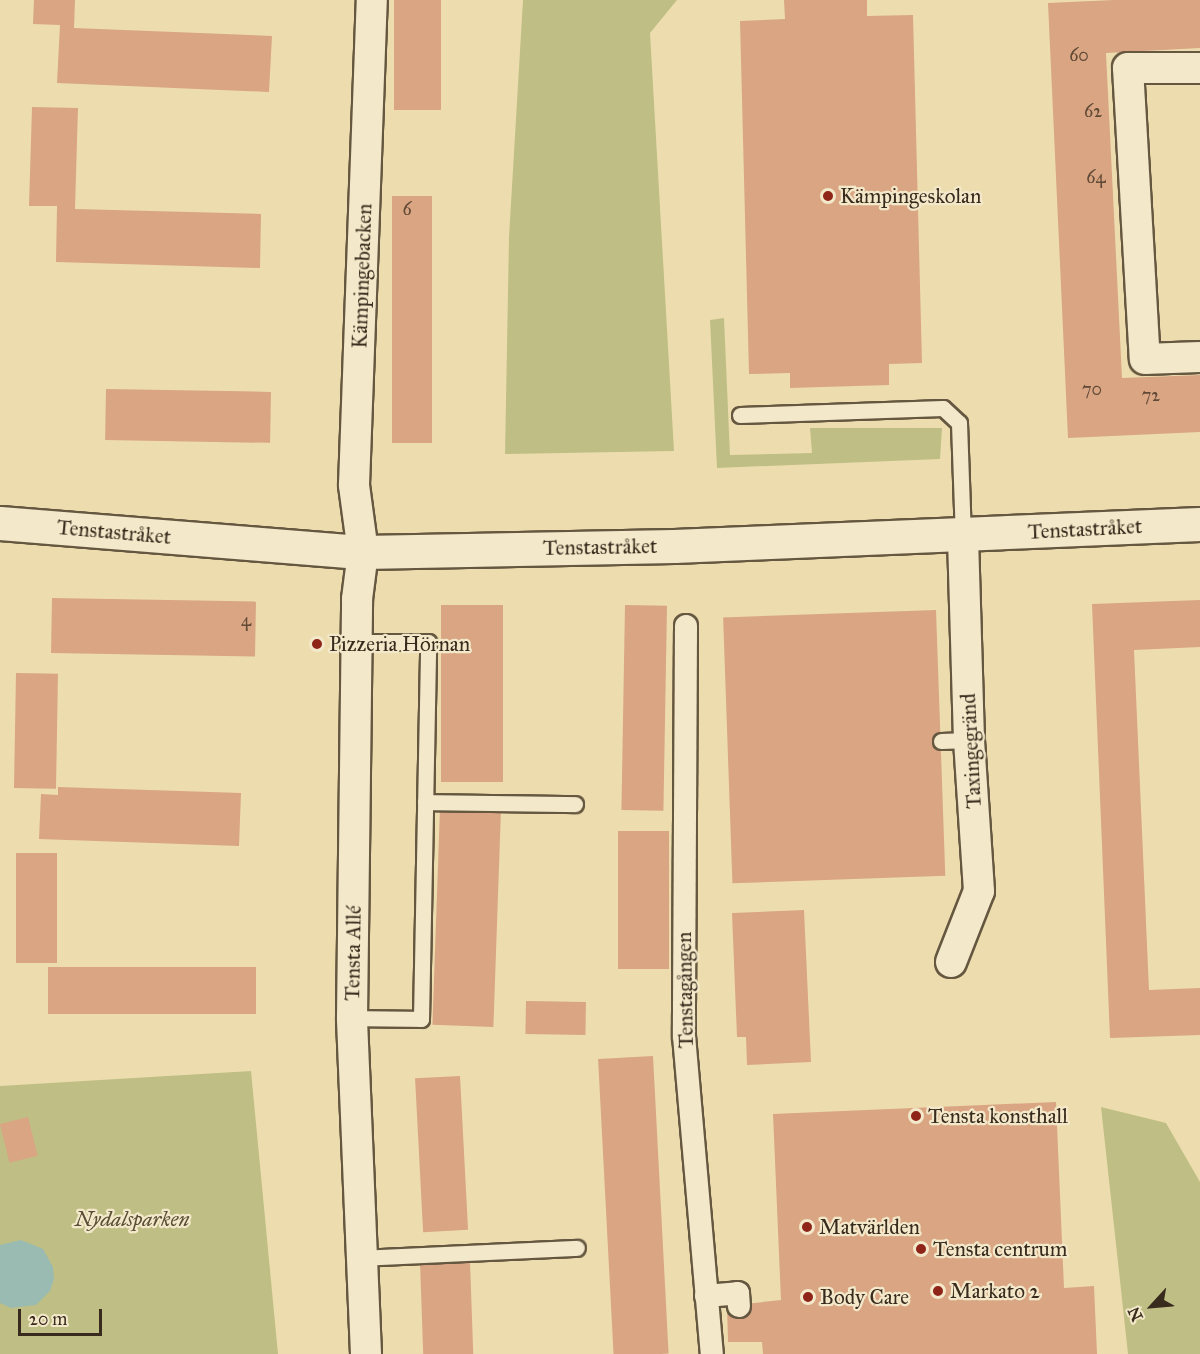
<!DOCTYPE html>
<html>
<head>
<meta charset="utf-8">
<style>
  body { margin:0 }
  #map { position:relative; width:1200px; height:1354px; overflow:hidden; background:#edddae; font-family:"IM FELL Great Primer",serif }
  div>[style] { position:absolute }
  .green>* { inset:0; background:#bfbf85 }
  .water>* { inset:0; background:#9abbb2 }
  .building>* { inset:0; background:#d9a582; transform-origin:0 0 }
  .roads { filter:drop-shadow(2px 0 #655740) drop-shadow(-2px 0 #655740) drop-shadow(0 2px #655740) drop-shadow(0 -2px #655740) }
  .service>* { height:15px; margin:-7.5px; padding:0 7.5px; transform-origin:7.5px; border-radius:7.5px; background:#f3e9ca }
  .pedestrian>* { height:22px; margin:-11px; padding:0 11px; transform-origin:11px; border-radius:11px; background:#f3e9ca }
  .minor>* { height:30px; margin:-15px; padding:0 15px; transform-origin:15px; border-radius:15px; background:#f3e9ca }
  .tertiary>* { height:33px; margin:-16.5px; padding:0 16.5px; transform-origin:16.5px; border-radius:16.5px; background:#f3e9ca }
  .dots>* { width:16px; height:16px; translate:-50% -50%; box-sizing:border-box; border:3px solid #f3e9ca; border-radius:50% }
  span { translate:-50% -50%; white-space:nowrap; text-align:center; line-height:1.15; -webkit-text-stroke:4.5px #f3e9ca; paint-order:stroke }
  .number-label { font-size:18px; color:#604936 }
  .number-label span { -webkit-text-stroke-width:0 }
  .poi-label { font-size:21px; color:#382a1c }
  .left { translate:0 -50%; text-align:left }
  .street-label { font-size:21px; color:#382a1c }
  .park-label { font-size:21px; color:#5a4f36; font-style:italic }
  .north { position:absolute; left:1122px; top:1276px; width:60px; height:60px; -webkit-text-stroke:4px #f3e9ca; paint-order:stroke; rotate:244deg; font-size:16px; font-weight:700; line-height:24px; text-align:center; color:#382a1c }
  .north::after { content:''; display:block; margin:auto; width:21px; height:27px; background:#382a1c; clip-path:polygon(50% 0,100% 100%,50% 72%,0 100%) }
  .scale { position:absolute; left:18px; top:1309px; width:84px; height:27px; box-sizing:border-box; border:3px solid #382a1c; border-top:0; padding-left:8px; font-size:18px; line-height:21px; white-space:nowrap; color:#382a1c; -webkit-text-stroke:4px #f3e9ca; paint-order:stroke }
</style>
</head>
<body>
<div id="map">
  <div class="green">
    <i style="clip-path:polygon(523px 0,677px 0,650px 33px,674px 451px,505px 454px,509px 237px)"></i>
    <i style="clip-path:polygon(724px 318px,730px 455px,812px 453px,810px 428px,942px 428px,940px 459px,717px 468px,710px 320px)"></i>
    <i style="clip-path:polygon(251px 1071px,278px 1354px,0 1354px,0 1086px)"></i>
    <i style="clip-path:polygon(1101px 1107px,1166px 1123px,1200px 1182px,1200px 1354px,1128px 1354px)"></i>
  </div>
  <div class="water">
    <i style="clip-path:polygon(21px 1240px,43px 1249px,53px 1267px,54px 1279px,50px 1291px,36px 1305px,11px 1308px,0 1303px,0 1245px)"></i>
  </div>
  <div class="building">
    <i style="clip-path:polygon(34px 0,75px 0,74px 28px,272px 36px,269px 92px,57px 83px,60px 25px,33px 24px)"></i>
    <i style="left:394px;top:0;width:47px;height:110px"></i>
    <i style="clip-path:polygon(784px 0,867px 0,867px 16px,913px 15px,922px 363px,889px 364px,889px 385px,790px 388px,790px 373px,749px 374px,740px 21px,785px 19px)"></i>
    <i style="clip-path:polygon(1114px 0,1200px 0,1200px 48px,1106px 53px,1122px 378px,1200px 375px,1200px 432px,1068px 438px,1048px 3px)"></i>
    <i style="clip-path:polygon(32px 107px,78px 108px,75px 209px,261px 214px,260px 268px,56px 262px,57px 206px,29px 206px)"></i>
    <i style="left:392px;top:196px;width:40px;height:247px"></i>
    <i style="left:106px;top:389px;width:165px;height:51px;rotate:1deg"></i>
    <i style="left:52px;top:598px;width:204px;height:55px;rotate:1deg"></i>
    <i style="clip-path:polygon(1200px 600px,1200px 647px,1134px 650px,1149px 990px,1200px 988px,1200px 1035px,1110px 1038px,1092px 604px)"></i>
    <i style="left:441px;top:605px;width:62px;height:177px"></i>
    <i style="left:625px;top:605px;width:42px;height:205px;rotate:1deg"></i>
    <i style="left:936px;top:610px;width:266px;height:213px;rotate:88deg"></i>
    <i style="left:16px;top:673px;width:42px;height:115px;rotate:1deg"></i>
    <i style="clip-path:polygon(58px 787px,241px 793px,239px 846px,39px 839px,41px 794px,58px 795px)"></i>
    <i style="left:440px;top:808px;width:61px;height:217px;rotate:2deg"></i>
    <i style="left:618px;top:831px;width:51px;height:138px"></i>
    <i style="left:16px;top:853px;width:41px;height:110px"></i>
    <i style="clip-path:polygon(804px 910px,811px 1062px,747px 1065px,746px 1037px,737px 1037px,732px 913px)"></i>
    <i style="left:48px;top:967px;width:208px;height:47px"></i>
    <i style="left:526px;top:1001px;width:60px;height:33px;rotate:1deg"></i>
    <i style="left:653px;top:1056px;width:298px;height:55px;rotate:87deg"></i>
    <i style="left:460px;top:1076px;width:154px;height:45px;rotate:87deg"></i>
    <i style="clip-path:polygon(1056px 1102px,1064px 1288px,1094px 1286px,1097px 1354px,763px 1354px,762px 1342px,728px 1342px,727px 1306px,781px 1300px,773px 1114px)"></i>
    <i style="left:28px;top:1117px;width:40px;height:29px;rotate:76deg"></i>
    <i style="left:470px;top:1261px;width:93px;height:50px;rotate:88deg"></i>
  </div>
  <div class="roads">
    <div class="service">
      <i style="left:740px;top:415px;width:203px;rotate:-2deg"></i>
      <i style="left:943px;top:408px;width:22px;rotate:43deg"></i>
      <i style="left:959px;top:423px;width:112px;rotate:88deg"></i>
      <i style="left:941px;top:741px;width:28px;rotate:-2deg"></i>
      <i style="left:425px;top:802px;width:150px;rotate:0.8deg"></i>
      <i style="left:352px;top:1018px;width:69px;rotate:0.8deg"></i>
      <i style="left:421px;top:1019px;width:377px;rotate:-88.9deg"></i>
      <i style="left:428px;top:642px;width:70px;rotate:180deg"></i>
      <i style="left:361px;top:1258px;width:216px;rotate:-2.7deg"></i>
    </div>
    <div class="pedestrian">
      <i style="left:686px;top:626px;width:410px;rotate:90.3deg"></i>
      <i style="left:684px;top:1036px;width:319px;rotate:85deg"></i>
      <i style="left:706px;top:1296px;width:32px;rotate:-5deg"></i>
      <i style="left:738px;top:1293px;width:13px;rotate:86deg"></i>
    </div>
    <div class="minor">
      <i style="left:1200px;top:68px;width:72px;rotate:180deg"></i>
      <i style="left:1128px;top:68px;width:291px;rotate:86.7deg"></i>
      <i style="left:1145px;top:359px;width:55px;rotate:-2.1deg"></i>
      <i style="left:951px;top:962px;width:76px;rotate:-68.5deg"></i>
      <i style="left:979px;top:891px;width:151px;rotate:-93.8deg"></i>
      <i style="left:969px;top:740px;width:205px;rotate:-91.7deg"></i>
      <i style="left:366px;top:1354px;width:336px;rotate:-92.4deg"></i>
      <i style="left:352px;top:1018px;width:419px;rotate:-89.3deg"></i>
      <i style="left:357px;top:599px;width:47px;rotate:-82.7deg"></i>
      <i style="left:363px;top:552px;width:68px;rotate:-97.7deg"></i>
      <i style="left:354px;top:485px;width:485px;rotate:-87.9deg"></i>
    </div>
    <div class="tertiary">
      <i style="left:0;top:523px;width:364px;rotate:4.6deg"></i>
      <i style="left:363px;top:552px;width:311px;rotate:-1.1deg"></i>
      <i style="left:674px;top:546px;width:526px;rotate:-2.4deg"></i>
    </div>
  </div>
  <div class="dots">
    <i style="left:828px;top:196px;background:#8f2418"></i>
    <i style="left:317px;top:644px;background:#8f2418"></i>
    <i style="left:916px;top:1116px;background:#8f2418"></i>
    <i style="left:807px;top:1227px;background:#8f2418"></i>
    <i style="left:921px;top:1249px;background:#8f2418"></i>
    <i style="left:938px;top:1291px;background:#8f2418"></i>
    <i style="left:808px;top:1297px;background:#8f2418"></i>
  </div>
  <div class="number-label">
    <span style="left:1079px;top:55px">60</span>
    <span style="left:1093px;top:111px">62</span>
    <span style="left:1096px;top:177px">64</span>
    <span style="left:407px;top:209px">6</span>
    <span style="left:1092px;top:389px">70</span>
    <span style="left:1151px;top:395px">72</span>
    <span style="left:246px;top:620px">4</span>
  </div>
  <div class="poi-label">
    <span class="left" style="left:840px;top:196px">Kämpingeskolan</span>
    <span class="left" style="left:329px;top:644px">Pizzeria Hörnan</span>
    <span class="left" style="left:928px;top:1116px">Tensta konsthall</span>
    <span class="left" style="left:819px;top:1227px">Matvärlden</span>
    <span class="left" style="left:933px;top:1249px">Tensta centrum</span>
    <span class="left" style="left:950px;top:1291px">Markato 2</span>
    <span class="left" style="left:820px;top:1297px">Body Care</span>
  </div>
  <div class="street-label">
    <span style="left:362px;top:276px;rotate:-88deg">Kämpingebacken</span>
    <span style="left:1085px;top:529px;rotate:-3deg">Tenstastråket</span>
    <span style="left:114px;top:532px;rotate:5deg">Tenstastråket</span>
    <span style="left:600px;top:547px;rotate:-1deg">Tenstastråket</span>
    <span style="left:971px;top:751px;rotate:-93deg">Taxingegränd</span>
    <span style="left:353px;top:953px;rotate:-89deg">Tensta Allé</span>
    <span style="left:685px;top:990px;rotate:-91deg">Tenstagången</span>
  </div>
  <div class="park-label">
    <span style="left:132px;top:1219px">Nydalsparken</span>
  </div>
  <div class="north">N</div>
  <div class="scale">20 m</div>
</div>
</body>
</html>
